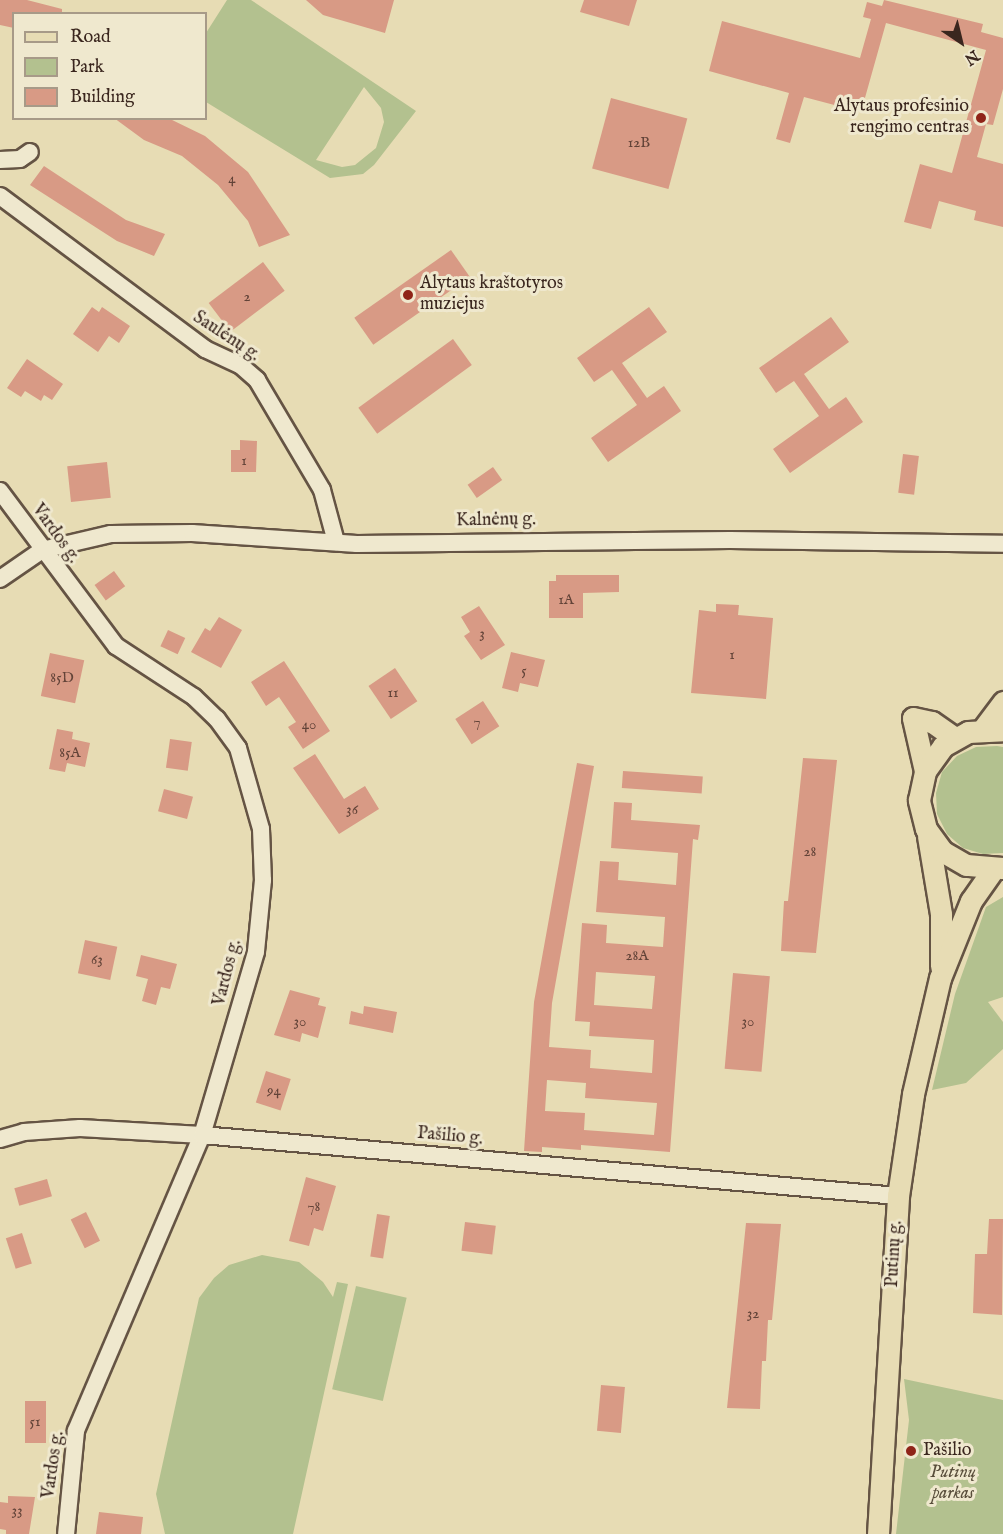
<!DOCTYPE html>
<html>
<head>
<meta charset="utf-8">
<style>
  body { margin:0 }
  #map { position:relative; width:1003px; height:1534px; overflow:hidden; background:#e7dcb4; font-family:"IM FELL English",serif }
  div>[style] { position:absolute }
  .green>* { inset:0; background:#b3c18f; transform-origin:0 0 }
  .building>* { inset:0; background:#d89a85; transform-origin:0 0 }
  .roads { filter:drop-shadow(2px 0 #655444) drop-shadow(-2px 0 #655444) drop-shadow(0 2px #655444) drop-shadow(0 -2px #655444) }
  .minor>* { height:16px; margin:-8px; padding:0 8px; transform-origin:8px; border-radius:8px; background:#efe8ce }
  .major>* { height:21px; margin:-10.5px; padding:0 10.5px; transform-origin:10.5px; border-radius:10.5px; background:#e7dcb4 }
  .dots>* { width:16px; height:16px; translate:-50% -50%; box-sizing:border-box; border:3px solid #efe8ce; border-radius:50% }
  span { translate:-50% -50%; white-space:nowrap; text-align:center; line-height:1.15; -webkit-text-stroke:6px #efe8ce; paint-order:stroke }
  .number-label { font-size:15px; color:#624338 }
  .number-label span { -webkit-text-stroke-width:0 }
  .poi-label { font-size:18px; color:#3a261e }
  .right { translate:-100% -50%; text-align:right }
  .left { translate:0 -50%; text-align:left }
  .street-label { font-size:18px; color:#3a261e }
  .park-label { font-size:18px; color:#584d3a; font-style:italic }
  .legend { position:absolute; left:12px; top:12px; width:195px; height:108px; box-sizing:border-box; background:#efe8ce; border:2px solid #a79a88; margin:0; padding:8px 10px; list-style:none; font-size:18px; color:#3a261e }
  .legend li { display:flex; align-items:center; gap:12px; height:30px }
  .legend b { width:30px; border:2px solid #a79a88 }
  .north { position:absolute; left:931px; top:12px; width:60px; height:60px; -webkit-text-stroke:4px #efe8ce; paint-order:stroke; rotate:145deg; font-size:16px; font-weight:700; line-height:24px; text-align:center; color:#3a261e }
  .north::after { content:''; display:block; margin:auto; width:21px; height:27px; background:#3a261e; clip-path:polygon(50% 0,100% 100%,50% 72%,0 100%) }
</style>
</head>
<body>
<div id="map">
  <div class="green">
    <i style="clip-path:polygon(evenodd,227px 0,251px 0,416px 111px,374px 165px,363px 174px,330px 178px,206px 102px,206px 33px,227px 0,364px 87px,381px 108px,384px 122px,376px 148px,355px 165px,342px 167px,316px 160px,364px 87px)"></i>
    <i style="clip-path:polygon(997px 746px,1003px 747px,1003px 853px,983px 854px,963px 848px,947px 834px,937px 814px,936px 793px,942px 772px,957px 756px,976px 747px)"></i>
    <i style="clip-path:polygon(1003px 897px,1003px 997px,988px 1002px,1003px 1022px,1003px 1049px,966px 1083px,932px 1090px,955px 994px,986px 907px)"></i>
    <i style="clip-path:polygon(262px 1255px,299px 1262px,323px 1282px,333px 1297px,337px 1282px,348px 1284px,293px 1534px,165px 1534px,156px 1494px,199px 1298px,214px 1278px,229px 1265px)"></i>
    <i style="left:356px;top:1286px;width:52px;height:106px;rotate:13deg"></i>
    <i style="clip-path:polygon(904px 1379px,1003px 1400px,1003px 1534px,896px 1534px,909px 1420px)"></i>
  </div>
  <div class="building">
    <i style="clip-path:polygon(0 0,27px 0,62px 9px,62px 14px,14px 14px,14px 28px,0 25px)"></i>
    <i style="clip-path:polygon(306px 0,394px 0,385px 33px,323px 15px)"></i>
    <i style="clip-path:polygon(584px 0,637px 0,629px 26px,580px 12px)"></i>
    <i style="clip-path:polygon(884px 0,983px 24px,981px 32px,1003px 38px,1003px 89px,993px 125px,986px 124px,977px 157px,1003px 164px,1003px 227px,974px 220px,976px 211px,939px 201px,931px 229px,904px 222px,920px 164px,952px 173px,986px 50px,886px 23px,861px 112px,804px 97px,790px 143px,776px 139px,789px 93px,709px 71px,722px 21px,860px 58px,871px 19px,863px 17px,867px 2px,882px 6px)"></i>
    <i style="left:611px;top:98px;width:79px;height:73px;rotate:15deg"></i>
    <i style="clip-path:polygon(114px 118px,168px 118px,205px 136px,248px 172px,290px 235px,259px 247px,248px 221px,218px 185px,182px 156px,144px 140px)"></i>
    <i style="clip-path:polygon(44px 166px,126px 220px,165px 234px,154px 256px,117px 241px,30px 185px)"></i>
    <i style="left:451px;top:250px;width:33px;height:118px;rotate:55deg"></i>
    <i style="left:263px;top:262px;width:36px;height:68px;rotate:53deg"></i>
    <i style="clip-path:polygon(92px 307px,99px 312px,102px 307px,130px 326px,119px 343px,109px 336px,98px 352px,73px 334px)"></i>
    <i style="clip-path:polygon(649px 307px,667px 332px,622px 363px,647px 398px,664px 386px,681px 411px,608px 462px,591px 438px,637px 405px,612px 370px,594px 382px,577px 358px)"></i>
    <i style="clip-path:polygon(831px 317px,849px 342px,804px 374px,829px 409px,846px 397px,863px 422px,790px 473px,773px 449px,819px 416px,794px 381px,776px 393px,759px 368px)"></i>
    <i style="left:453px;top:339px;width:32px;height:117px;rotate:54deg"></i>
    <i style="clip-path:polygon(27px 359px,63px 384px,52px 400px,44px 395px,41px 401px,25px 391px,21px 397px,7px 388px)"></i>
    <i style="clip-path:polygon(240px 440px,257px 441px,256px 472px,231px 472px,231px 450px,240px 450px)"></i>
    <i style="left:903px;top:454px;width:16px;height:39px;rotate:7deg"></i>
    <i style="left:107px;top:462px;width:36px;height:40px;rotate:84deg"></i>
    <i style="left:493px;top:467px;width:16px;height:31px;rotate:55deg"></i>
    <i style="left:114px;top:571px;width:19px;height:24px;rotate:54deg"></i>
    <i style="clip-path:polygon(556px 575px,619px 575px,619px 592px,583px 593px,583px 618px,549px 618px,549px 581px,556px 581px)"></i>
    <i style="clip-path:polygon(716px 604px,739px 605px,738px 615px,773px 618px,766px 699px,691px 693px,699px 610px,716px 612px)"></i>
    <i style="clip-path:polygon(479px 606px,505px 645px,481px 660px,464px 636px,470px 632px,461px 617px)"></i>
    <i style="clip-path:polygon(219px 617px,242px 630px,221px 668px,191px 652px,205px 628px,210px 631px)"></i>
    <i style="left:168px;top:630px;width:19px;height:18px;rotate:25deg"></i>
    <i style="clip-path:polygon(511px 652px,545px 660px,538px 687px,520px 683px,518px 692px,502px 688px)"></i>
    <i style="left:50px;top:653px;width:35px;height:44px;rotate:12deg"></i>
    <i style="clip-path:polygon(284px 661px,330px 731px,303px 749px,288px 727px,296px 722px,279px 697px,266px 706px,251px 682px)"></i>
    <i style="left:395px;top:668px;width:40px;height:32px;rotate:56deg"></i>
    <i style="left:483px;top:701px;width:30px;height:33px;rotate:57deg"></i>
    <i style="clip-path:polygon(57px 729px,73px 732px,72px 739px,90px 743px,85px 767px,67px 763px,65px 772px,49px 769px)"></i>
    <i style="left:170px;top:739px;width:22px;height:29px;rotate:8deg"></i>
    <i style="clip-path:polygon(315px 754px,344px 799px,365px 786px,379px 809px,339px 834px,293px 768px)"></i>
    <i style="clip-path:polygon(803px 758px,837px 760px,816px 953px,781px 951px,784px 901px,788px 901px)"></i>
    <i style="clip-path:polygon(evenodd,577px 763px,594px 766px,552px 1003px,549px 1047px,591px 1050px,590px 1068px,652px 1073px,654px 1040px,589px 1036px,590px 1022px,575px 1021px,582px 923px,607px 925px,606px 943px,663px 947px,665px 917px,596px 912px,600px 861px,619px 862px,618px 880px,676px 885px,678px 853px,611px 848px,614px 802px,632px 803px,631px 820px,700px 825px,698px 840px,693px 839px,670px 1152px,581px 1145px,581px 1150px,542px 1147px,542px 1152px,524px 1151px,534px 1002px,577px 763px,596px 972px,655px 976px,652px 1009px,594px 1005px,596px 972px,577px 763px,547px 1080px,586px 1083px,585px 1098px,657px 1103px,654px 1135px,584px 1130px,585px 1113px,545px 1111px,547px 1080px)"></i>
    <i style="left:623px;top:771px;width:80px;height:17px;rotate:4deg"></i>
    <i style="left:164px;top:789px;width:30px;height:23px;rotate:15deg"></i>
    <i style="left:85px;top:940px;width:33px;height:34px;rotate:12deg"></i>
    <i style="clip-path:polygon(141px 955px,177px 964px,170px 989px,161px 987px,156px 1005px,142px 1001px,148px 979px,136px 976px)"></i>
    <i style="left:733px;top:973px;width:37px;height:96px;rotate:5deg"></i>
    <i style="clip-path:polygon(290px 990px,320px 998px,318px 1005px,326px 1007px,318px 1038px,302px 1033px,300px 1042px,274px 1035px)"></i>
    <i style="clip-path:polygon(364px 1006px,397px 1012px,393px 1033px,349px 1024px,351px 1011px,363px 1014px)"></i>
    <i style="left:266px;top:1071px;width:26px;height:33px;rotate:18deg"></i>
    <i style="clip-path:polygon(306px 1177px,336px 1186px,323px 1231px,314px 1228px,309px 1246px,289px 1241px)"></i>
    <i style="left:47px;top:1179px;width:18px;height:34px;rotate:74deg"></i>
    <i style="left:86px;top:1212px;width:32px;height:17px;rotate:64deg"></i>
    <i style="left:377px;top:1214px;width:13px;height:43px;rotate:9deg"></i>
    <i style="clip-path:polygon(989px 1219px,1003px 1219px,1002px 1315px,973px 1313px,975px 1254px,987px 1254px)"></i>
    <i style="left:465px;top:1222px;width:31px;height:29px;rotate:7deg"></i>
    <i style="clip-path:polygon(746px 1223px,781px 1224px,772px 1320px,768px 1320px,766px 1361px,762px 1361px,760px 1409px,727px 1408px)"></i>
    <i style="left:22px;top:1233px;width:32px;height:17px;rotate:72deg"></i>
    <i style="left:601px;top:1385px;width:24px;height:46px;rotate:5deg"></i>
    <i style="left:25px;top:1401px;width:21px;height:42px"></i>
    <i style="clip-path:polygon(8px 1496px,35px 1497px,29px 1534px,6px 1534px,6px 1530px,0 1529px,0 1502px,8px 1503px)"></i>
    <i style="clip-path:polygon(99px 1512px,143px 1517px,141px 1534px,96px 1534px)"></i>
  </div>
  <div class="roads">
    <div class="minor">
      <i style="left:0;top:160px;width:20px;rotate:-3deg"></i>
      <i style="left:20px;top:159px;width:12px;rotate:-35deg"></i>
      <i style="left:0;top:196px;width:256px;rotate:36.7deg"></i>
      <i style="left:205px;top:349px;width:38px;rotate:25deg"></i>
      <i style="left:240px;top:365px;width:23px;rotate:41deg"></i>
      <i style="left:257px;top:380px;width:128px;rotate:59.4deg"></i>
      <i style="left:322px;top:490px;width:54px;rotate:74.9deg"></i>
      <i style="left:0;top:491px;width:194px;rotate:53.2deg"></i>
      <i style="left:116px;top:646px;width:93px;rotate:33.2deg"></i>
      <i style="left:194px;top:697px;width:32px;rotate:44deg"></i>
      <i style="left:217px;top:719px;width:36px;rotate:54deg"></i>
      <i style="left:238px;top:748px;width:84px;rotate:74.1deg"></i>
      <i style="left:261px;top:829px;width:51px;rotate:87.8deg"></i>
      <i style="left:263px;top:880px;width:72px;rotate:95.6deg"></i>
      <i style="left:256px;top:952px;width:191px;rotate:106.4deg"></i>
      <i style="left:202px;top:1135px;width:322px;rotate:113.1deg"></i>
      <i style="left:76px;top:1431px;width:103px;rotate:95.5deg"></i>
      <i style="left:0;top:579px;width:51px;rotate:-34.6deg"></i>
      <i style="left:42px;top:550px;width:71px;rotate:-13.1deg"></i>
      <i style="left:111px;top:534px;width:81px;rotate:-0.7deg"></i>
      <i style="left:192px;top:533px;width:165px;rotate:3.8deg"></i>
      <i style="left:357px;top:544px;width:373px;rotate:-0.6deg"></i>
      <i style="left:730px;top:540px;width:273px;rotate:0.8deg"></i>
      <i style="left:0;top:1139px;width:25px;rotate:-16deg"></i>
      <i style="left:24px;top:1132px;width:56px;rotate:-4.1deg"></i>
      <i style="left:80px;top:1128px;width:122px;rotate:3.3deg"></i>
      <i style="left:202px;top:1135px;width:699px;rotate:5.01deg"></i>
    </div>
    <div class="major">
      <i style="left:983px;top:729px;width:34px;rotate:-53deg"></i>
      <i style="left:925px;top:771px;width:54px;rotate:-102.8deg"></i>
      <i style="left:913px;top:718px;width:19px;rotate:12deg"></i>
      <i style="left:932px;top:722px;width:28px;rotate:35deg"></i>
      <i style="left:928px;top:836px;width:79px;rotate:80.5deg"></i>
      <i style="left:941px;top:914px;width:52px;rotate:90deg"></i>
      <i style="left:1002px;top:868px;width:36px;rotate:-175deg"></i>
      <i style="left:966px;top:865px;width:28px;rotate:-150deg"></i>
      <i style="left:942px;top:851px;width:27px;rotate:-126deg"></i>
      <i style="left:926px;top:829px;width:30px;rotate:-104deg"></i>
      <i style="left:919px;top:800px;width:30px;rotate:-78deg"></i>
      <i style="left:925px;top:771px;width:31px;rotate:-54deg"></i>
      <i style="left:943px;top:746px;width:29px;rotate:-29deg"></i>
      <i style="left:968px;top:732px;width:35px;rotate:-3deg"></i>
      <i style="left:878px;top:1534px;width:339px;rotate:-86.6deg"></i>
      <i style="left:898px;top:1196px;width:103px;rotate:-81.6deg"></i>
      <i style="left:913px;top:1094px;width:119px;rotate:-76.9deg"></i>
      <i style="left:940px;top:978px;width:83px;rotate:-68.1deg"></i>
      <i style="left:971px;top:901px;width:38px;rotate:-55deg"></i>
    </div>
  </div>
  <div class="dots">
    <i style="left:981px;top:118px;background:#8f2418"></i>
    <i style="left:408px;top:295px;background:#8f2418"></i>
    <i style="left:911px;top:1451px;background:#8f2418"></i>
  </div>
  <div class="number-label">
    <span style="left:639px;top:143px">12B</span>
    <span style="left:232px;top:179px">4</span>
    <span style="left:247px;top:297px">2</span>
    <span style="left:244px;top:461px">1</span>
    <span style="left:566px;top:600px">1A</span>
    <span style="left:482px;top:634px">3</span>
    <span style="left:732px;top:655px">1</span>
    <span style="left:524px;top:671px">5</span>
    <span style="left:62px;top:678px">85D</span>
    <span style="left:393px;top:693px">11</span>
    <span style="left:477px;top:722px">7</span>
    <span style="left:309px;top:725px">40</span>
    <span style="left:70px;top:753px">85A</span>
    <span style="left:352px;top:810px">36</span>
    <span style="left:810px;top:852px">28</span>
    <span style="left:637px;top:956px">28A</span>
    <span style="left:97px;top:960px">63</span>
    <span style="left:300px;top:1022px">30</span>
    <span style="left:748px;top:1022px">30</span>
    <span style="left:274px;top:1091px">94</span>
    <span style="left:314px;top:1207px">78</span>
    <span style="left:753px;top:1314px">32</span>
    <span style="left:35px;top:1422px">51</span>
    <span style="left:17px;top:1511px">33</span>
  </div>
  <div class="poi-label">
    <span class="right" style="left:969px;top:118px">Alytaus profesinio<br>rengimo centras</span>
    <span class="left" style="left:420px;top:295px">Alytaus kraštotyros<br>muziejus</span>
    <span class="left" style="left:923px;top:1451px">Pašilio</span>
  </div>
  <div class="street-label">
    <span style="left:226px;top:337px;rotate:33deg">Saulėnų g.</span>
    <span style="left:496px;top:521px;rotate:-1deg">Kalnėnų g.</span>
    <span style="left:55px;top:534px;rotate:54deg">Vardos g.</span>
    <span style="left:228px;top:973px;rotate:-76deg">Vardos g.</span>
    <span style="left:450px;top:1137px;rotate:5deg">Pašilio g.</span>
    <span style="left:895px;top:1254px;rotate:-87deg">Putinų g.</span>
    <span style="left:54px;top:1465px;rotate:-82deg">Vardos g.</span>
  </div>
  <div class="park-label">
    <span style="left:953px;top:1484px">Putinų<br>parkas</span>
  </div>
  <ul class="legend">
  <li><b style="height:8px;background:#e7dcb4"></b>Road</li>
  <li><b style="height:16px;background:#b3c18f"></b>Park</li>
  <li><b style="height:16px;background:#d89a85"></b>Building</li>
  </ul>
  <div class="north">N</div>
</div>
</body>
</html>
